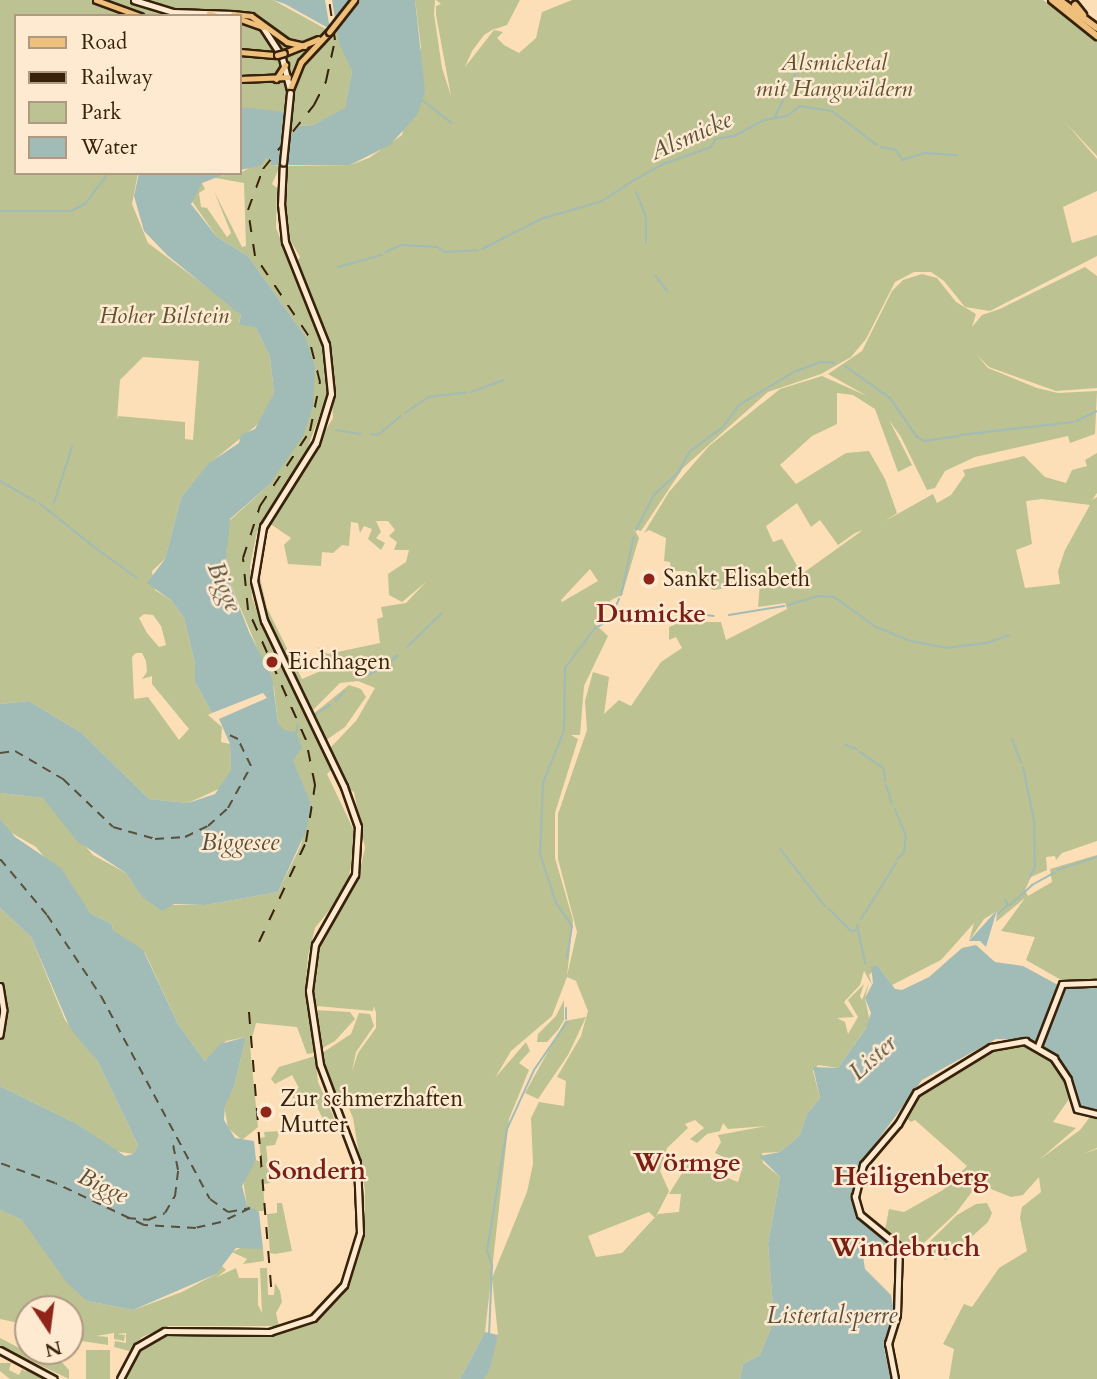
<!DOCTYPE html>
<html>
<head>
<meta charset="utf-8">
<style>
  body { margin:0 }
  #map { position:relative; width:1097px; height:1379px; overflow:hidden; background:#fddfb7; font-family:Cardo,serif }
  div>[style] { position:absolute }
  .green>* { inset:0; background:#bcc291; transform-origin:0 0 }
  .water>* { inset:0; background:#a1bbb6 }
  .stream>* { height:2px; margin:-1px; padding:0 1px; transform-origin:1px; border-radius:1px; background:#a1bbb6 }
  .ferry>* { height:2px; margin-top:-1px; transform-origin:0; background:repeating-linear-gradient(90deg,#58503e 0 9px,transparent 0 16px) }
  .roads { filter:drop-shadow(2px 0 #38220a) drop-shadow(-2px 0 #38220a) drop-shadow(0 2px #38220a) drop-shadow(0 -2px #38220a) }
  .secondary>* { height:4.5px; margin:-2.25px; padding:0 2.25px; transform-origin:2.25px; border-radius:2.25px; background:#feead0 }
  .primary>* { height:5px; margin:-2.5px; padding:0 2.5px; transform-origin:2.5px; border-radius:2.5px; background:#eec07c }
  .highway>* { height:6px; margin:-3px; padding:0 3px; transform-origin:3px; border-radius:3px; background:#eec07c }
  .rail>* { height:2px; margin-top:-1px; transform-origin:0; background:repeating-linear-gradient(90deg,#38220a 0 12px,transparent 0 24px) }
  .bridges { filter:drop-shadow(2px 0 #38220a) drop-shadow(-2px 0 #38220a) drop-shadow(0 2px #38220a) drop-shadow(0 -2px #38220a) }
  .secondary-bridge>* { height:4.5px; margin:-2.25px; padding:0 2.25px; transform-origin:2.25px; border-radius:2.25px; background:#feead0 }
  .primary-bridge>* { height:5px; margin:-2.5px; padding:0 2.5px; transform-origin:2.5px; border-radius:2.5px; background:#eec07c }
  .dots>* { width:19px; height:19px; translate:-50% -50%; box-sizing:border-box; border:4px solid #feead0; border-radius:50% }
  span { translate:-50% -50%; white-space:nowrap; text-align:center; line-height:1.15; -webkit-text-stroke:5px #feead0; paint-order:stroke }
  .park-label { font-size:23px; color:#605232; font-style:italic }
  .poi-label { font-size:23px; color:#38220a }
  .left { translate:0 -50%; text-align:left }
  .water-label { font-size:24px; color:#58503e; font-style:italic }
  .quarter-label { font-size:26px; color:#7a1f14; font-weight:700 }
  .legend { position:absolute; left:14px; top:14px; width:228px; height:161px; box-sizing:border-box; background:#feead0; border:2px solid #af9a81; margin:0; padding:9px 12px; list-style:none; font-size:21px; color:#38220a }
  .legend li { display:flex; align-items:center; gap:14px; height:35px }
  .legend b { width:35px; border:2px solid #af9a81 }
  .north { position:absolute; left:14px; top:1295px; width:70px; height:70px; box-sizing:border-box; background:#feead0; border:2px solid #af9a81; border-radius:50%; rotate:167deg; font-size:19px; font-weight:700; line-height:28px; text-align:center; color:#38220a }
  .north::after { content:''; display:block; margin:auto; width:24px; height:32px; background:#8f2418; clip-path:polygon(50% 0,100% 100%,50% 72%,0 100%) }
</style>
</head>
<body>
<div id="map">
  <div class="green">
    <i style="clip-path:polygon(evenodd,0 0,273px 0,333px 33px,337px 30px,352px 71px,345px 109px,313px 125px,299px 126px,281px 145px,290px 129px,289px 112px,268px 114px,240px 107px,240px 16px,16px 16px,16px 173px,138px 173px,132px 204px,148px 243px,231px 305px,241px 315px,239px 323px,256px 328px,270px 357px,274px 393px,263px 420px,210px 463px,181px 498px,165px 559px,152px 571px,155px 590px,172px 601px,184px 618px,195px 664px,195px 682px,212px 713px,208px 715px,222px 727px,221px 742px,230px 744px,231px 770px,223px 787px,188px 803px,149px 799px,82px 733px,29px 701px,0 704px,0 0,143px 357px,199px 361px,193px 440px,185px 439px,185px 422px,118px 416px,117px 420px,120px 380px,143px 357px,0 0,144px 614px,153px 615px,161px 626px,166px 645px,159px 647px,147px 633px,139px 618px,144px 614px,0 0,136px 653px,142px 653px,146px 661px,147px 672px,142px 679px,152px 676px,152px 684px,189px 729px,179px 740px,148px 697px,134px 699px,132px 657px,136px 653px)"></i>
    <i style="clip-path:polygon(evenodd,415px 0,435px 0,434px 14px,442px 68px,451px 96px,436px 15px,436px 6px,441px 4px,436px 0,520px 0,507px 25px,492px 30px,484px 35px,472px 51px,465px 67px,494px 30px,503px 32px,497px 38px,504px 45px,519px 53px,536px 38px,542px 12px,572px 0,1043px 0,1097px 40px,1097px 156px,1065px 122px,1097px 159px,1097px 191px,1063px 207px,1072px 243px,1097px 235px,1097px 256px,990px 311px,965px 307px,944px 281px,931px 272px,914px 272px,895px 282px,866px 339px,851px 357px,821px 374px,768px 392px,683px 468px,641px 531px,634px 529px,639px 538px,622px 595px,611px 600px,595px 624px,608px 636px,584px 686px,580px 735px,571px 735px,578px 739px,555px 813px,555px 858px,573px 920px,567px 976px,577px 932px,558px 859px,558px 814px,587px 730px,585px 701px,593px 672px,609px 677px,604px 714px,619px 700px,631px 706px,661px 662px,682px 648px,676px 637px,669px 640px,669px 627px,681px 622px,721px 622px,726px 640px,787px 609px,785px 603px,758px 607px,760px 583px,714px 590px,699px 584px,687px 571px,671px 571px,670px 562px,664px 561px,666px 538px,649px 530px,644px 533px,669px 492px,709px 446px,780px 389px,822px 376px,867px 396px,828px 374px,862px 351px,892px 291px,903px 280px,922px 274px,937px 278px,956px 302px,976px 314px,972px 327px,982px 315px,1000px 309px,1085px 267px,1097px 276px,1097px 388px,1056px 391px,989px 367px,976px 354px,988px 368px,1037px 388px,1058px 393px,1097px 391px,1095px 434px,1070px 443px,1068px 436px,975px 457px,945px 471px,935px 488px,927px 490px,901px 437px,889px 420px,912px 465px,898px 472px,875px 409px,853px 395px,837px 393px,837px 424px,812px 436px,780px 465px,796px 484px,846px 453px,869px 451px,885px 479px,897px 513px,885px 521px,933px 494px,937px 503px,951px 495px,965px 475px,963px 470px,1024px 456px,1045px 477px,1066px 483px,1072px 470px,1087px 466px,1085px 460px,1097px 453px,1097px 493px,1092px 500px,1097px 497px,1097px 841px,1062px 853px,1056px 860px,1055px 856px,1046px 857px,1047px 870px,1031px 877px,1025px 890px,1028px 896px,1052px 882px,1050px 869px,1097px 855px,1097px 982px,1063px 981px,1026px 960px,1035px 937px,1001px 931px,1025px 898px,996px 922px,997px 911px,984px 919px,969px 941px,974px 923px,941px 960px,892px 985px,878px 966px,869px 975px,872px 985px,864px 971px,860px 985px,844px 1002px,854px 1017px,837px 1018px,845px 1022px,848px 1034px,858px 1017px,848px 1000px,864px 984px,860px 996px,862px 1000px,869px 983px,865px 998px,870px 1022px,838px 1068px,818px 1065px,813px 1071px,820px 1098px,807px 1114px,800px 1135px,780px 1152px,762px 1153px,763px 1163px,780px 1177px,768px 1244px,774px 1320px,760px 1355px,743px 1364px,740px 1379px,484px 1379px,498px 1335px,492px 1278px,527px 1192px,533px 1164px,531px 1118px,539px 1102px,564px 1106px,566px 1081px,557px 1077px,581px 1036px,588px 1011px,576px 981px,567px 977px,552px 1016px,511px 1051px,495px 1078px,526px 1042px,530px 1051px,519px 1063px,529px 1070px,509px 1119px,485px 1332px,460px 1379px,123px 1379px,135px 1354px,160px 1336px,175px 1333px,269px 1335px,307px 1325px,343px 1295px,364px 1232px,365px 1191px,353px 1118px,348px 1106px,335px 1099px,319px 1055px,351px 1034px,359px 1013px,370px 1014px,374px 1026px,356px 1052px,352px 1071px,358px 1053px,376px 1028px,376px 1013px,374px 1006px,373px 1011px,316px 1006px,311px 987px,316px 949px,357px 883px,365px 848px,354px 792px,347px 788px,330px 748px,356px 721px,375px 688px,358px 681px,340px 683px,312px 711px,266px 619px,257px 586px,256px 560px,267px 608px,302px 679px,332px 666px,329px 655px,329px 663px,323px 664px,318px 647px,328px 654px,380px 643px,377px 619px,383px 617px,381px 607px,406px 603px,426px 582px,402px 602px,389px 595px,388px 574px,406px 562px,409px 550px,394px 550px,397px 542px,389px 536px,395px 530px,388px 521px,376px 521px,381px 532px,376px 538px,385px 543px,381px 550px,368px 539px,372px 529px,364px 526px,360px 533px,358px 523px,351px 522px,349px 546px,342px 545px,333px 553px,322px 552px,321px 566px,288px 564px,284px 545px,291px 538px,269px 523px,333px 418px,329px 346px,295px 265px,300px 257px,285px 231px,285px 166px,350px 165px,369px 158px,402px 135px,421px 47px,415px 0,1042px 499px,1090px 505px,1065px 550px,1058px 571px,1060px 584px,1025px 588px,1016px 550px,1032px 544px,1026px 501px,1042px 499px,415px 0,797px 503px,811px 527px,820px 520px,838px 545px,855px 533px,863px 530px,799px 576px,789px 580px,760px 583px,801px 573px,782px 539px,773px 542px,766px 526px,797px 503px,415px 0,590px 569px,598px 581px,562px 602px,561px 600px,590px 569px,415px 0,695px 1120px,704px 1128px,690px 1139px,697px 1143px,707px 1134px,720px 1131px,723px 1123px,728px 1129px,767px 1126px,718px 1135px,721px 1142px,715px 1153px,743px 1166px,738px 1182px,689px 1162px,669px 1194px,681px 1194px,679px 1212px,658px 1214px,622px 1253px,596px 1257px,588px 1236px,649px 1212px,655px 1218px,669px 1191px,660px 1171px,667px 1148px,688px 1128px,685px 1124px,695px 1120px)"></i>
    <i style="clip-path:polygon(268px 158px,273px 165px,280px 166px,272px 184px,277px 188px,276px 228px,323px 346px,327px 396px,305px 454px,257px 532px,250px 566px,252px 597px,265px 634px,332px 769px,327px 774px,356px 835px,347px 888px,315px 928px,308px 956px,305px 994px,314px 1053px,307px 1054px,297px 1027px,256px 1023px,250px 1046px,258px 1127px,242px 1140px,228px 1128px,224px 1105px,234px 1087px,246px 1037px,226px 1041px,205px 1061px,178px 1024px,145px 953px,113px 930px,112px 924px,90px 913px,36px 847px,10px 832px,0 819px,0 793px,43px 798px,93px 855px,126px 873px,140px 895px,169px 905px,205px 905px,278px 892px,301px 845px,311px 805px,278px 723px,274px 688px,228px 578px,226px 557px,228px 522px,269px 485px,305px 336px,248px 256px,217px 237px,191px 200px,202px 183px,205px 189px,199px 193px,201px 207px,207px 208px,227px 237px,231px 233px,214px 191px,242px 247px,246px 246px,244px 183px,210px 177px,240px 173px)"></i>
    <i style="clip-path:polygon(349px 685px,361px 689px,366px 697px,345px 727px,325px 741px,312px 715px)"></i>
    <i style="clip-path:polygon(0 908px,31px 937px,65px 1020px,98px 1062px,138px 1145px,133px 1154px,115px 1151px,77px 1124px,0 1086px)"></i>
    <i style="clip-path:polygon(564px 1000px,564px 1020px,558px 1030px,547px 1042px,537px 1042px,538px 1034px,556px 1016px)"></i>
    <i style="clip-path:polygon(315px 1010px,350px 1012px,355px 1019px,335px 1041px,319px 1050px,312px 1013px)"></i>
    <i style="clip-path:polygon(586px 1017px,568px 1055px,538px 1099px,525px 1093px,565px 1021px)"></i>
    <i style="clip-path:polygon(1020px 1042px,1049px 1057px,1065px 1078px,1069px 1099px,1053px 1122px,1076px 1128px,1039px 1160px,1080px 1130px,1090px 1117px,1097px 1116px,1097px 1148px,1083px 1154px,1097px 1149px,1097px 1379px,949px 1379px,954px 1349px,943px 1344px,964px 1304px,972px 1307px,999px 1268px,1027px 1251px,1020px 1218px,1022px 1207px,1041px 1192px,1039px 1177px,1023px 1195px,1011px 1197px,968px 1180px,974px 1189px,956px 1213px,911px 1255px,901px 1253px,897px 1239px,885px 1230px,889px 1209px,904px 1212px,943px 1190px,967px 1166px,915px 1120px,911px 1122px,904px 1116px,917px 1092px,989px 1049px)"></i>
    <i style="clip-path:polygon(315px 1056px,318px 1082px,335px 1120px,325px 1123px,315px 1103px,284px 1096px,299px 1088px,292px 1075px,275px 1084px,271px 1079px,279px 1067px)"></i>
    <i style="clip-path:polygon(280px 1131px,275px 1145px,266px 1146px,270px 1183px,263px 1184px,265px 1211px,253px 1211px,247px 1205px,243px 1180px,256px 1160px,261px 1162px,259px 1138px,265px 1137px,264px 1132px)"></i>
    <i style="clip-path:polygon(277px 1203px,282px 1203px,292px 1251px,275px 1254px,270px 1253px,267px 1214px,277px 1213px)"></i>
    <i style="clip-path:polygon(987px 1203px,992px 1213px,988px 1222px,946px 1260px,924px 1247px,957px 1215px,976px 1204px)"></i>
    <i style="clip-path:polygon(0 1210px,22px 1220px,87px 1301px,133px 1310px,182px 1292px,216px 1274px,220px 1264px,226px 1270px,217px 1277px,236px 1268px,239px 1278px,258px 1278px,258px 1305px,262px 1313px,260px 1268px,267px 1268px,268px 1295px,274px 1295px,275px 1283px,280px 1291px,282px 1302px,276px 1313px,279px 1326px,168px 1326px,142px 1337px,129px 1351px,114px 1347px,115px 1341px,126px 1343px,126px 1333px,117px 1334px,125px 1335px,124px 1341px,114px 1339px,114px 1333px,96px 1336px,108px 1337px,108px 1345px,82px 1341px,70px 1347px,70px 1309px,28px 1309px,28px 1325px,0 1319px)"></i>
    <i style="clip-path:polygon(245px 1246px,263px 1249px,264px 1261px,243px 1264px,247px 1259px,232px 1252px)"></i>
    <i style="clip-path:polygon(0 1338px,27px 1352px,59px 1359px,69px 1370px,69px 1379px,0 1346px)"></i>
    <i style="left:86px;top:1350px;width:24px;height:29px"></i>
    <i style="clip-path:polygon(0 1363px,11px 1363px,9px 1370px,19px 1375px,22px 1369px,26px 1372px,23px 1363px,51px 1379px,10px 1379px,0 1371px)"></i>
  </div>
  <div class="water">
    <i style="clip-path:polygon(273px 0,325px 0,330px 29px,285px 4px)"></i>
    <i style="clip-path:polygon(332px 0,415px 0,425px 92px,417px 115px,390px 145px,350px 165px,272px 165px,267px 158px,260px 166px,240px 170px,240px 107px,293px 113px,293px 123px,281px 145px,299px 126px,313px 125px,345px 108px,352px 71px,339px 43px)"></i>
    <i style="clip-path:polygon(139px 173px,228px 173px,202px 183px,191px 204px,217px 237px,248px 256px,305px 336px,315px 367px,313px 406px,303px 436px,269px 485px,230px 519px,226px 557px,228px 578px,249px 632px,272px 677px,278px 723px,284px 730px,296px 732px,302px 748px,293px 760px,311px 804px,306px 831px,278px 892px,205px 905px,174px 904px,162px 911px,140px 895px,126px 873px,77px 841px,43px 798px,0 793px,0 704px,29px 701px,82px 733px,149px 799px,188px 803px,215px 794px,231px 770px,230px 744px,219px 719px,267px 698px,263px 693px,212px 713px,195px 682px,195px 664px,184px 618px,172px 601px,147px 583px,165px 559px,181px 498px,209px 463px,239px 443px,241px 435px,255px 429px,274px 393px,270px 357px,256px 328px,239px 324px,241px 315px,167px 255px,144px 231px,134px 196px)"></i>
    <i style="clip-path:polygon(0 819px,15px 837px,61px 868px,90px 913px,112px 924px,113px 930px,143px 950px,178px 1024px,205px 1061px,220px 1044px,246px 1037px,234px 1087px,225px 1105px,224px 1120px,235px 1138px,254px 1141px,256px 1160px,242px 1186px,247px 1205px,259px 1212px,263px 1249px,236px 1248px,216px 1274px,133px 1310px,87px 1301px,67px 1283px,22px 1220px,0 1210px,0 1086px,77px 1124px,125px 1156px,133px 1154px,138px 1145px,98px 1062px,70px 1028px,31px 937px,0 908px)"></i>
    <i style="clip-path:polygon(997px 910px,986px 947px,980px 941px,969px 941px)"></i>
    <i style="clip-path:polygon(976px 945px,995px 962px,1023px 966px,1058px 985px,1097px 987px,1097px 1110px,1076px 1104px,1068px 1075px,1041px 1044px,1028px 1040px,996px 1039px,922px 1080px,856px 1170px,852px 1196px,858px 1218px,895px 1244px,866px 1248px,863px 1256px,865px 1269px,891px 1295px,894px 1311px,884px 1348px,891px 1379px,740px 1379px,743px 1364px,760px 1355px,774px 1320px,768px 1244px,780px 1177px,759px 1156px,780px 1152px,800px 1135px,807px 1114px,820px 1098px,813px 1067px,838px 1068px,866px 1028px,871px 1013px,865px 998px,873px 983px,871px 966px,878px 966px,895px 989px,902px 990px,929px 977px,962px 948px)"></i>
    <i style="clip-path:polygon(485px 1332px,498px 1335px,490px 1368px,484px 1379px,460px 1379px)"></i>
  </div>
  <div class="stream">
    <i style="left:790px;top:83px;width:26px;rotate:-58deg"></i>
    <i style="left:422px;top:100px;width:37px;rotate:38deg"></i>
    <i style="left:775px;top:117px;width:33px;rotate:-65deg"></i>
    <i style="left:881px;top:147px;width:15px;rotate:11deg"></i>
    <i style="left:896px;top:150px;width:12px;rotate:59deg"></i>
    <i style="left:902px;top:160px;width:24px;rotate:-17deg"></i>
    <i style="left:925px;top:153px;width:32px;rotate:4deg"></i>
    <i style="left:629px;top:183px;width:39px;rotate:-29deg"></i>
    <i style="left:663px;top:164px;width:51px;rotate:-19.5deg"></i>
    <i style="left:711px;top:147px;width:9px;rotate:-63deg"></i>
    <i style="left:715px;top:139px;width:19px;rotate:-9deg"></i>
    <i style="left:734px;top:136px;width:34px;rotate:-28deg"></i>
    <i style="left:764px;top:120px;width:23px;rotate:-10deg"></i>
    <i style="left:787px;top:116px;width:16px;rotate:-38deg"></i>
    <i style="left:800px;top:106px;width:32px;rotate:9deg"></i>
    <i style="left:832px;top:111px;width:56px;rotate:37.1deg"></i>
    <i style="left:636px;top:192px;width:27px;rotate:68deg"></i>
    <i style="left:646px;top:217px;width:25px;rotate:90deg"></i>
    <i style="left:0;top:211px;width:71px"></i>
    <i style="left:71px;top:211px;width:16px;rotate:-27deg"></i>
    <i style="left:85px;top:204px;width:39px;rotate:-53deg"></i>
    <i style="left:482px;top:249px;width:66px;rotate:-27deg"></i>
    <i style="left:541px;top:219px;width:64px;rotate:-16.4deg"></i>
    <i style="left:602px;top:201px;width:30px;rotate:-33deg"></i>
    <i style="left:386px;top:252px;width:17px;rotate:-25deg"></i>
    <i style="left:401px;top:245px;width:36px;rotate:3deg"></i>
    <i style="left:437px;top:247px;width:9px;rotate:32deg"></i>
    <i style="left:445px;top:252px;width:33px;rotate:-3deg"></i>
    <i style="left:338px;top:267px;width:46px;rotate:-15.3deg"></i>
    <i style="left:655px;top:275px;width:21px;rotate:53deg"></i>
    <i style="left:845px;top:366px;width:55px;rotate:35.4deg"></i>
    <i style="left:890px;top:398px;width:47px;rotate:55.3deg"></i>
    <i style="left:917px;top:437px;width:8px;rotate:30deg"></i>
    <i style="left:924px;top:441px;width:34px;rotate:-8deg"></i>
    <i style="left:796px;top:371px;width:27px;rotate:-20deg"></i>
    <i style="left:821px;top:362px;width:13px;rotate:4deg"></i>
    <i style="left:471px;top:392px;width:35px;rotate:-20deg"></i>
    <i style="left:405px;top:413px;width:29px;rotate:-34deg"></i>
    <i style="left:429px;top:397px;width:38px;rotate:-7deg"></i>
    <i style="left:1076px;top:421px;width:23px;rotate:-25deg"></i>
    <i style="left:336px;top:430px;width:25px;rotate:9deg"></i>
    <i style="left:371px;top:434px;width:7px;rotate:8deg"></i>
    <i style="left:378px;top:435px;width:30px;rotate:-40deg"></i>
    <i style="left:960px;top:435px;width:114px;rotate:-6.6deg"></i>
    <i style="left:0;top:481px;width:40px;rotate:29.7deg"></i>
    <i style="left:39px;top:503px;width:69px;rotate:38.5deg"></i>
    <i style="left:54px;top:503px;width:59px;rotate:-72.2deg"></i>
    <i style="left:636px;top:530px;width:39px;rotate:-63deg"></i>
    <i style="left:654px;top:495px;width:33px;rotate:-43deg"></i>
    <i style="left:678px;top:473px;width:24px;rotate:-62deg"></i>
    <i style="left:689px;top:452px;width:42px;rotate:-36.3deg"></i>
    <i style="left:723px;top:427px;width:27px;rotate:-54deg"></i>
    <i style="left:739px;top:405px;width:64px;rotate:-31deg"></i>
    <i style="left:94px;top:547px;width:53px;rotate:35.8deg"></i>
    <i style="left:621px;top:595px;width:60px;rotate:-77.6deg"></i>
    <i style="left:788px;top:605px;width:31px;rotate:-17deg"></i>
    <i style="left:818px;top:596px;width:16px;rotate:4deg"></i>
    <i style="left:834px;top:597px;width:52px;rotate:35.5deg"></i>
    <i style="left:876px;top:627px;width:35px;rotate:22deg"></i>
    <i style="left:656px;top:615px;width:19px;rotate:-16deg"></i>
    <i style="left:674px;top:610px;width:40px;rotate:8.5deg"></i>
    <i style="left:729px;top:615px;width:56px;rotate:-9.3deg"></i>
    <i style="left:628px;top:617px;width:25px;rotate:-5deg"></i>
    <i style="left:911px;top:641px;width:36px;rotate:11deg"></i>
    <i style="left:946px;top:648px;width:41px;rotate:-7deg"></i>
    <i style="left:987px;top:643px;width:23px;rotate:-20deg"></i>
    <i style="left:407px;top:647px;width:49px;rotate:-44.2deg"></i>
    <i style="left:360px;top:677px;width:18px;rotate:-19deg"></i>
    <i style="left:377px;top:671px;width:26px;rotate:-37deg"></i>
    <i style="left:335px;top:701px;width:13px;rotate:-45deg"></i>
    <i style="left:314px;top:715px;width:19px;rotate:-32deg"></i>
    <i style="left:564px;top:731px;width:63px;rotate:-89.1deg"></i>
    <i style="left:565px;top:668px;width:50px;rotate:-53.1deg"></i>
    <i style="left:595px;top:628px;width:17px;rotate:-28deg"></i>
    <i style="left:610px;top:620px;width:23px;rotate:-67deg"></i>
    <i style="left:296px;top:733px;width:8px;rotate:-76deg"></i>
    <i style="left:563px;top:733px;width:54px;rotate:111.8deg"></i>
    <i style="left:543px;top:783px;width:71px;rotate:92.4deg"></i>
    <i style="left:540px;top:854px;width:52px;rotate:71.9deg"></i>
    <i style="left:556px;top:903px;width:28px;rotate:55deg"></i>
    <i style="left:572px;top:926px;width:32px;rotate:99deg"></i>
    <i style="left:1012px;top:739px;width:26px;rotate:69deg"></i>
    <i style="left:845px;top:745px;width:13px;rotate:18deg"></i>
    <i style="left:860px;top:752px;width:29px;rotate:35deg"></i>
    <i style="left:884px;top:769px;width:12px;rotate:85deg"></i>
    <i style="left:1023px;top:767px;width:55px;rotate:78.5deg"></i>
    <i style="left:1034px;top:821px;width:46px;rotate:88.8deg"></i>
    <i style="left:1035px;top:867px;width:11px;rotate:117deg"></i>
    <i style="left:886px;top:785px;width:19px;rotate:72deg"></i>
    <i style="left:895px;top:809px;width:29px;rotate:68deg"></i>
    <i style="left:906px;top:836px;width:17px;rotate:97deg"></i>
    <i style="left:904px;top:853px;width:9px;rotate:139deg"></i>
    <i style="left:780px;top:849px;width:73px;rotate:51.7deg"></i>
    <i style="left:1057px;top:870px;width:42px;rotate:-18deg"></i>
    <i style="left:1010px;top:905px;width:30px;rotate:-42deg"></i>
    <i style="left:1032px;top:885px;width:26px;rotate:-29deg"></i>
    <i style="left:829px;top:909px;width:31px;rotate:45deg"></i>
    <i style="left:851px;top:931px;width:5px;rotate:-11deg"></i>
    <i style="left:998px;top:914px;width:13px;rotate:-42deg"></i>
    <i style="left:1008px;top:905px;width:6px;rotate:-121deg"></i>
    <i style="left:861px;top:919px;width:66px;rotate:-58deg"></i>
    <i style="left:857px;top:925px;width:39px;rotate:78deg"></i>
    <i style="left:566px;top:1008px;width:11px;rotate:90deg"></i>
    <i style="left:489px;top:1336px;width:71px;rotate:-87.6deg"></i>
    <i style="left:492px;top:1265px;width:15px;rotate:-110deg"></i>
    <i style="left:487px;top:1251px;width:124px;rotate:-80.7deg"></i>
    <i style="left:507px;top:1129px;width:65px;rotate:-65.4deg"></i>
    <i style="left:534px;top:1070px;width:58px;rotate:-55.5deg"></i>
  </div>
  <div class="ferry">
    <i style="left:0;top:753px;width:15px;rotate:-8deg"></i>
    <i style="left:15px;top:751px;width:56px;rotate:30.3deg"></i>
    <i style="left:63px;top:779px;width:69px;rotate:43.8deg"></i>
    <i style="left:113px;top:827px;width:44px;rotate:15.9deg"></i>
    <i style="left:155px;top:839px;width:30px;rotate:-4deg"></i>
    <i style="left:185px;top:837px;width:25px;rotate:-26deg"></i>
    <i style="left:208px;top:826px;width:27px;rotate:-42deg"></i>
    <i style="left:228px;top:808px;width:48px;rotate:-61.3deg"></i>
    <i style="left:251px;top:766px;width:30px;rotate:-116deg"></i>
    <i style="left:238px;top:739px;width:14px;rotate:-155deg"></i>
    <i style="left:0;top:859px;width:73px;rotate:50deg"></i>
    <i style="left:47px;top:915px;width:97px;rotate:56.3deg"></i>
    <i style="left:101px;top:996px;width:230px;rotate:61.8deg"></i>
    <i style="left:210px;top:1199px;width:22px;rotate:36deg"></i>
    <i style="left:228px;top:1212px;width:22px;rotate:-10deg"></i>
    <i style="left:250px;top:1208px;width:32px;rotate:154deg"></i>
    <i style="left:221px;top:1222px;width:26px;rotate:167deg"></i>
    <i style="left:196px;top:1228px;width:52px;rotate:-176.7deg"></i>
    <i style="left:144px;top:1225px;width:98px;rotate:-154.7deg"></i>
    <i style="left:55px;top:1183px;width:59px;rotate:-160deg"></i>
    <i style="left:127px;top:1218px;width:21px;rotate:5deg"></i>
    <i style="left:148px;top:1220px;width:18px;rotate:-22deg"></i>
    <i style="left:165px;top:1213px;width:20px;rotate:-60deg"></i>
    <i style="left:175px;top:1196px;width:26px;rotate:-83deg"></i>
    <i style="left:178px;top:1170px;width:32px;rotate:-101deg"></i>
  </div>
  <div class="roads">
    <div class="secondary">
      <i style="left:134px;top:0;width:41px;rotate:17.1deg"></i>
      <i style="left:173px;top:12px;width:60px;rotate:1.9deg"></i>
      <i style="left:263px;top:27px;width:35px;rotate:57deg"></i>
      <i style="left:282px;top:56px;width:34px;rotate:76deg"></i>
      <i style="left:0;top:986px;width:24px;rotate:81deg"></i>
      <i style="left:4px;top:1010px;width:25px;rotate:99deg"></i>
      <i style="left:1038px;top:1046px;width:66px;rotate:-68.8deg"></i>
      <i style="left:1062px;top:984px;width:35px;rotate:-2deg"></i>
      <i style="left:0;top:1350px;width:61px;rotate:28.2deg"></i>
      <i style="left:120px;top:1379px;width:36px;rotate:-62deg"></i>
      <i style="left:137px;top:1347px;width:32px;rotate:-30deg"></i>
      <i style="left:165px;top:1331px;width:105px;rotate:0.5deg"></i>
      <i style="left:270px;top:1332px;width:45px;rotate:-18deg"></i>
      <i style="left:313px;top:1318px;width:45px;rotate:-46.8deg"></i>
      <i style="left:344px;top:1285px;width:54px;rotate:-72.9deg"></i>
      <i style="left:360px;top:1233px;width:70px;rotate:-92.5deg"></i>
      <i style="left:357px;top:1163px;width:105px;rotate:-110.7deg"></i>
      <i style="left:320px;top:1065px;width:75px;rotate:-98.5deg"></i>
      <i style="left:309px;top:991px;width:46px;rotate:-82.6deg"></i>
      <i style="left:315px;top:945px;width:81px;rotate:-60.3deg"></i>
      <i style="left:355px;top:875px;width:48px;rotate:-86.4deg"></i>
      <i style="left:358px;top:827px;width:42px;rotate:-109.3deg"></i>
      <i style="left:344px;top:787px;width:184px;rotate:-115.7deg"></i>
      <i style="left:264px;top:621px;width:41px;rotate:-104deg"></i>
      <i style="left:254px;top:581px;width:55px;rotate:-80.5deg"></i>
      <i style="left:263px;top:527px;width:99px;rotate:-57.8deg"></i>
      <i style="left:316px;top:443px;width:51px;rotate:-73deg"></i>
      <i style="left:331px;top:394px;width:49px;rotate:-95.8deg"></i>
      <i style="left:326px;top:345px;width:111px;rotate:-111.7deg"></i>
      <i style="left:285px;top:242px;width:37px;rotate:-96deg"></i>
      <i style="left:281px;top:205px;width:42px;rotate:-87.3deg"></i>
      <i style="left:895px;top:1379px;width:36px;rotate:-101deg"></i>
      <i style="left:888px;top:1344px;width:30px;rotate:-73deg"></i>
      <i style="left:897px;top:1315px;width:68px;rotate:-88.3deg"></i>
      <i style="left:899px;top:1247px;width:50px;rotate:-140.6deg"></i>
      <i style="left:860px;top:1215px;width:19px;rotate:-106deg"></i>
      <i style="left:855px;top:1197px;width:33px;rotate:-76deg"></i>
      <i style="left:863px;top:1165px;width:54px;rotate:-49.5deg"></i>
      <i style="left:898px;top:1124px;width:36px;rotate:-60deg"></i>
      <i style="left:916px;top:1093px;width:88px;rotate:-31.5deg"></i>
      <i style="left:991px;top:1047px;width:35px;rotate:-10deg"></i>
      <i style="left:1025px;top:1041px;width:34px;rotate:30deg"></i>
      <i style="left:1054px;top:1058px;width:25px;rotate:56deg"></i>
      <i style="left:1068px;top:1079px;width:31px;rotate:73deg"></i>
      <i style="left:1077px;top:1109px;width:21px;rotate:14deg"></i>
    </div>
    <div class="primary">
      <i style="left:96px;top:0;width:47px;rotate:20deg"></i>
      <i style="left:209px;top:13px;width:9px;rotate:21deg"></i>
      <i style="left:233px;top:14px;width:18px;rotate:6deg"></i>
      <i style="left:251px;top:16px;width:44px;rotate:35.8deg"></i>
      <i style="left:287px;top:42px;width:18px;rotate:13deg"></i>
      <i style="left:240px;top:19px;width:24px;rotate:19deg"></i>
      <i style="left:240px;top:52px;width:37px;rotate:5deg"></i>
      <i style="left:284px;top:53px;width:37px;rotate:-22deg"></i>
      <i style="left:240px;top:79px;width:48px;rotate:-2.4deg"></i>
      <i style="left:276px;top:79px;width:17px;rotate:-57deg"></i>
      <i style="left:290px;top:89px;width:29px;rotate:-68deg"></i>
      <i style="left:301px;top:62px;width:41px;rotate:-47deg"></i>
    </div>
    <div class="highway">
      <i style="left:1052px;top:0;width:58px;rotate:38.7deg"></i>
      <i style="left:1059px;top:0;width:47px;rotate:36.4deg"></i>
      <i style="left:1075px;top:5px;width:13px;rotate:51deg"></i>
    </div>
  </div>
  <div class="rail">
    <i style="left:259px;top:942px;width:110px;rotate:-64.8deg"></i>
    <i style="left:306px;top:842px;width:58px;rotate:-81deg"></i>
    <i style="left:315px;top:785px;width:46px;rotate:-101.3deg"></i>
    <i style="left:306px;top:740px;width:142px;rotate:-114deg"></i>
    <i style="left:248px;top:610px;width:52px;rotate:-95.5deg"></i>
    <i style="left:243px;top:558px;width:55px;rotate:-71.9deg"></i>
    <i style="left:260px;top:506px;width:90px;rotate:-56.3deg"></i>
    <i style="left:310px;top:431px;width:50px;rotate:-78.5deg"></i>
    <i style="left:320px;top:382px;width:49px;rotate:-104.3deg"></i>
    <i style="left:308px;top:335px;width:95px;rotate:-123.9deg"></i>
    <i style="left:255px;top:256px;width:47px;rotate:-98.7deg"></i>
    <i style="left:248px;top:210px;width:44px;rotate:-69.9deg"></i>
    <i style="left:263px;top:169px;width:82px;rotate:-51.4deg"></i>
    <i style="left:314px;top:105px;width:27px;rotate:-63deg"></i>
    <i style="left:326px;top:81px;width:42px;rotate:-77.6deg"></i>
    <i style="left:335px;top:40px;width:40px;rotate:-98.5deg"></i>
    <i style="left:249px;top:1012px;width:285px;rotate:85.4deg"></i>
  </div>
  <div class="bridges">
    <div class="secondary-bridge">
      <i style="left:283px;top:163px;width:70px;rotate:-84.3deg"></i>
    </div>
    <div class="primary-bridge">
      <i style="left:329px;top:32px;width:41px;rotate:-52deg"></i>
      <i style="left:277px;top:55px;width:7px;rotate:-16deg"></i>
    </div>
  </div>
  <div class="dots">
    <i style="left:649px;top:579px;background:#8f2418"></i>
    <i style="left:272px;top:662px;background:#8f2418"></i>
    <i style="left:266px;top:1112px;background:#8f2418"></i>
  </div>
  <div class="park-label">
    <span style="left:834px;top:76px">Alsmicketal<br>mit Hangwäldern</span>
    <span style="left:164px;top:316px">Hoher Bilstein</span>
  </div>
  <div class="poi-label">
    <span class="left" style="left:663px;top:579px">Sankt Elisabeth</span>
    <span class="left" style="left:288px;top:662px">Eichhagen</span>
    <span class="left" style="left:280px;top:1112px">Zur schmerzhaften<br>Mutter</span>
  </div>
  <div class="water-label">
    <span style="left:691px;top:136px;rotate:-24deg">Alsmicke</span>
    <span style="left:224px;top:587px;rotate:67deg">Bigge</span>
    <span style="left:240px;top:843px">Biggesee</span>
    <span style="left:873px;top:1058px;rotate:-42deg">Lister</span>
    <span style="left:103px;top:1186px;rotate:25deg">Bigge</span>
    <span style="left:832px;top:1316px">Listertalsperre</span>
  </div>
  <div class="quarter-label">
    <span style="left:651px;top:614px">Dumicke</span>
    <span style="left:687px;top:1163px">Wörmge</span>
    <span style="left:317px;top:1171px">Sondern</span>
    <span style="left:911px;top:1177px">Heiligenberg</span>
    <span style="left:905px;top:1248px">Windebruch</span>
  </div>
  <ul class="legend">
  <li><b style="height:9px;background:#eec07c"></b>Road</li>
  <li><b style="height:9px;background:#38220a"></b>Railway</li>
  <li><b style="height:19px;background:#bcc291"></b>Park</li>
  <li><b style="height:19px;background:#a1bbb6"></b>Water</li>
  </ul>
  <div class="north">N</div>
</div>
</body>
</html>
